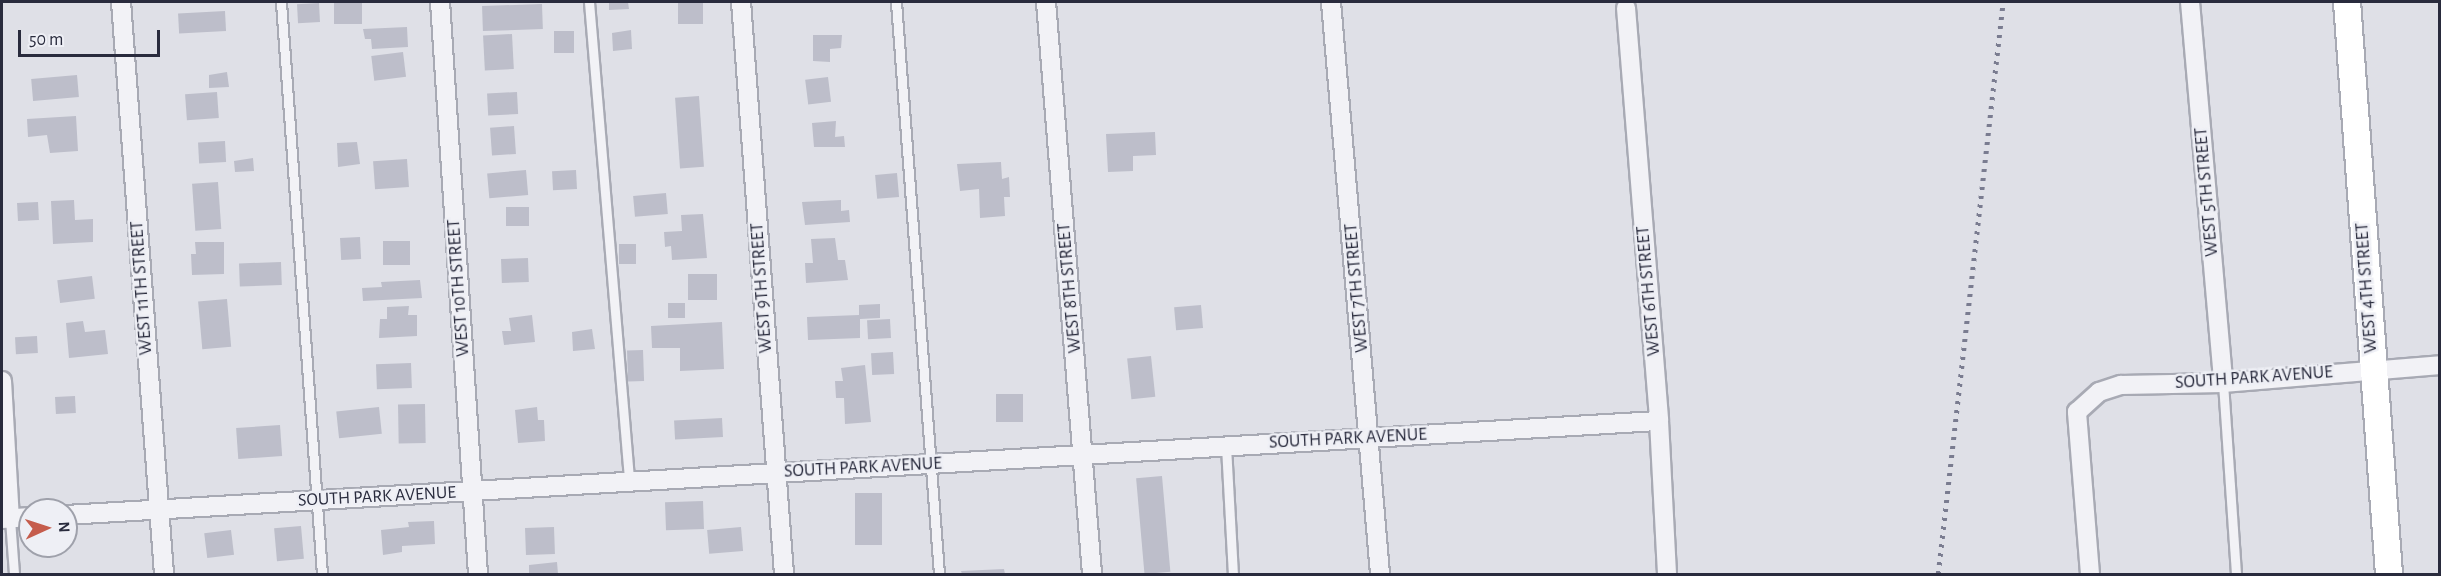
<!DOCTYPE html>
<html>
<head>
<meta charset="utf-8">
<style>
  body { margin:0 }
  #map { position:relative; width:2441px; height:576px; overflow:hidden; background:#dfe0e7; font-family:"Alegreya Sans",sans-serif }
  div>[style] { position:absolute }
  .building>* { inset:0; background:#bdbeca; transform-origin:0 0 }
  .roads { filter:drop-shadow(2px 0 #a8aab4) drop-shadow(-2px 0 #a8aab4) drop-shadow(0 2px #a8aab4) drop-shadow(0 -2px #a8aab4) }
  .lane>* { height:9px; margin:-4.5px; padding:0 4.5px; transform-origin:4.5px; border-radius:4.5px; background:#f2f2f6 }
  .street>* { height:18px; margin:-9px; padding:0 9px; transform-origin:9px; border-radius:9px; background:#f2f2f6 }
  .secondary>* { height:26px; margin:-13px; padding:0 13px; transform-origin:13px; border-radius:13px; background:#fff }
  .rail>* { height:4.5px; margin-top:-2.25px; transform-origin:0; background:repeating-linear-gradient(90deg,#7a7c90 0 3px,transparent 0 9px) }
  span { translate:-50% -50%; white-space:nowrap; text-align:center; line-height:1.15; -webkit-text-stroke:5px #eeeff5; paint-order:stroke }
  .street-label { font-size:18px; color:#292b3d }
  .frame { position:absolute; inset:0; border:3px solid #292b3d; pointer-events:none }
  .north { position:absolute; left:18px; top:498px; width:60px; height:60px; box-sizing:border-box; background:#eeeff5; border:2px solid #9fa1ab; border-radius:50%; rotate:87deg; font-size:16px; font-weight:700; line-height:24px; text-align:center; color:#292b3d }
  .north::after { content:''; display:block; margin:auto; width:21px; height:27px; background:#c55c4c; clip-path:polygon(50% 0,100% 100%,50% 72%,0 100%) }
  .scale { position:absolute; left:18px; top:30px; width:142px; height:27px; box-sizing:border-box; border:3px solid #292b3d; border-top:0; padding-left:8px; font-size:18px; line-height:21px; white-space:nowrap; color:#292b3d; -webkit-text-stroke:4px #eeeff5; paint-order:stroke }
</style>
</head>
<body>
<div id="map">
  <div class="building">
    <i style="left:334px;top:2px;width:28px;height:22px"></i>
    <i style="clip-path:polygon(609px 2px,628px 2px,629px 9px,609px 10px)"></i>
    <i style="left:678px;top:2px;width:25px;height:22px"></i>
    <i style="left:319px;top:3px;width:19px;height:22px;rotate:87deg"></i>
    <i style="left:542px;top:4px;width:25px;height:60px;rotate:88deg"></i>
    <i style="left:225px;top:11px;width:20px;height:47px;rotate:87deg"></i>
    <i style="clip-path:polygon(407px 27px,408px 47px,372px 49px,371px 39px,365px 39px,363px 29px)"></i>
    <i style="clip-path:polygon(631px 30px,632px 49px,613px 51px,612px 33px)"></i>
    <i style="left:554px;top:31px;width:20px;height:22px"></i>
    <i style="left:512px;top:34px;width:35px;height:29px;rotate:87deg"></i>
    <i style="clip-path:polygon(813px 35px,842px 35px,841px 48px,830px 49px,830px 62px,813px 61px)"></i>
    <i style="left:403px;top:52px;width:25px;height:32px;rotate:83deg"></i>
    <i style="clip-path:polygon(227px 72px,229px 87px,209px 88px,209px 75px)"></i>
    <i style="left:77px;top:75px;width:22px;height:46px;rotate:85deg"></i>
    <i style="left:828px;top:77px;width:25px;height:23px;rotate:83deg"></i>
    <i style="left:217px;top:92px;width:26px;height:32px;rotate:86deg"></i>
    <i style="left:517px;top:92px;width:22px;height:30px;rotate:87deg"></i>
    <i style="left:699px;top:96px;width:71px;height:24px;rotate:86deg"></i>
    <i style="clip-path:polygon(76px 116px,78px 151px,50px 153px,47px 135px,28px 137px,27px 119px)"></i>
    <i style="clip-path:polygon(836px 121px,835px 137px,844px 136px,845px 147px,814px 147px,812px 123px)"></i>
    <i style="left:514px;top:126px;width:28px;height:24px;rotate:86deg"></i>
    <i style="clip-path:polygon(1155px 132px,1156px 155px,1133px 156px,1133px 171px,1108px 172px,1106px 134px)"></i>
    <i style="left:225px;top:141px;width:21px;height:27px;rotate:87deg"></i>
    <i style="clip-path:polygon(357px 142px,360px 164px,338px 167px,337px 143px)"></i>
    <i style="clip-path:polygon(253px 158px,254px 171px,235px 172px,234px 161px)"></i>
    <i style="left:407px;top:159px;width:28px;height:34px;rotate:86deg"></i>
    <i style="clip-path:polygon(1001px 162px,1002px 179px,1009px 177px,1010px 197px,1004px 197px,1005px 216px,980px 218px,979px 189px,960px 191px,957px 164px)"></i>
    <i style="left:526px;top:170px;width:25px;height:39px;rotate:85deg"></i>
    <i style="left:576px;top:170px;width:19px;height:24px;rotate:87deg"></i>
    <i style="left:897px;top:173px;width:24px;height:22px;rotate:85deg"></i>
    <i style="left:218px;top:182px;width:47px;height:26px;rotate:86deg"></i>
    <i style="left:666px;top:193px;width:21px;height:33px;rotate:85deg"></i>
    <i style="clip-path:polygon(74px 200px,75px 220px,93px 219px,93px 242px,53px 244px,51px 201px)"></i>
    <i style="clip-path:polygon(841px 200px,841px 211px,849px 210px,850px 222px,805px 225px,802px 202px)"></i>
    <i style="left:38px;top:202px;width:18px;height:21px;rotate:87deg"></i>
    <i style="left:506px;top:207px;width:23px;height:19px"></i>
    <i style="clip-path:polygon(703px 214px,707px 258px,672px 260px,671px 246px,665px 247px,664px 232px,682px 231px,681px 215px)"></i>
    <i style="left:360px;top:237px;width:22px;height:20px;rotate:87deg"></i>
    <i style="clip-path:polygon(835px 238px,838px 260px,845px 260px,848px 280px,806px 283px,805px 263px,813px 263px,811px 239px)"></i>
    <i style="left:383px;top:241px;width:27px;height:24px"></i>
    <i style="clip-path:polygon(195px 242px,224px 242px,224px 274px,192px 275px,191px 254px,196px 254px)"></i>
    <i style="left:619px;top:244px;width:17px;height:20px"></i>
    <i style="left:528px;top:258px;width:24px;height:27px;rotate:88deg"></i>
    <i style="left:281px;top:262px;width:23px;height:42px;rotate:88deg"></i>
    <i style="left:717px;top:274px;width:26px;height:29px;rotate:90deg"></i>
    <i style="left:92px;top:276px;width:23px;height:35px;rotate:83deg"></i>
    <i style="clip-path:polygon(420px 280px,422px 298px,363px 301px,362px 288px,382px 287px,381px 282px)"></i>
    <i style="left:227px;top:299px;width:48px;height:29px;rotate:85deg"></i>
    <i style="left:685px;top:303px;width:15px;height:17px;rotate:90deg"></i>
    <i style="clip-path:polygon(880px 304px,880px 318px,860px 319px,860px 338px,808px 340px,807px 317px,859px 315px,859px 305px)"></i>
    <i style="left:1201px;top:305px;width:23px;height:27px;rotate:85deg"></i>
    <i style="clip-path:polygon(409px 306px,408px 315px,417px 315px,417px 336px,379px 338px,380px 319px,387px 319px,387px 307px)"></i>
    <i style="clip-path:polygon(532px 315px,535px 342px,504px 345px,502px 331px,511px 331px,509px 318px)"></i>
    <i style="left:890px;top:319px;width:19px;height:23px;rotate:87deg"></i>
    <i style="clip-path:polygon(83px 321px,85px 332px,105px 330px,108px 354px,69px 358px,66px 323px)"></i>
    <i style="clip-path:polygon(722px 322px,724px 369px,680px 371px,680px 348px,652px 348px,651px 326px)"></i>
    <i style="clip-path:polygon(592px 329px,595px 349px,573px 351px,572px 332px)"></i>
    <i style="left:37px;top:336px;width:17px;height:22px;rotate:87deg"></i>
    <i style="left:643px;top:350px;width:31px;height:16px;rotate:88deg"></i>
    <i style="left:893px;top:352px;width:22px;height:22px;rotate:87deg"></i>
    <i style="left:1151px;top:356px;width:41px;height:24px;rotate:84deg"></i>
    <i style="left:411px;top:363px;width:25px;height:35px;rotate:88deg"></i>
    <i style="clip-path:polygon(865px 365px,871px 422px,845px 424px,844px 398px,836px 398px,835px 381px,843px 381px,841px 368px)"></i>
    <i style="left:996px;top:394px;width:27px;height:28px"></i>
    <i style="left:75px;top:396px;width:17px;height:20px;rotate:87deg"></i>
    <i style="left:425px;top:404px;width:39px;height:27px;rotate:89deg"></i>
    <i style="left:379px;top:407px;width:27px;height:43px;rotate:84deg"></i>
    <i style="clip-path:polygon(537px 407px,538px 420px,544px 420px,545px 441px,518px 443px,515px 410px)"></i>
    <i style="left:722px;top:418px;width:19px;height:48px;rotate:87deg"></i>
    <i style="left:280px;top:425px;width:31px;height:44px;rotate:86deg"></i>
    <i style="left:1162px;top:476px;width:96px;height:26px;rotate:85deg"></i>
    <i style="left:855px;top:493px;width:27px;height:52px"></i>
    <i style="left:703px;top:501px;width:28px;height:38px;rotate:88deg"></i>
    <i style="clip-path:polygon(434px 521px,435px 544px,402px 546px,402px 552px,383px 555px,381px 530px,409px 527px,408px 522px)"></i>
    <i style="left:301px;top:526px;width:33px;height:27px;rotate:85deg"></i>
    <i style="left:554px;top:527px;width:27px;height:29px;rotate:88deg"></i>
    <i style="left:741px;top:527px;width:24px;height:34px;rotate:85deg"></i>
    <i style="left:231px;top:530px;width:25px;height:27px;rotate:83deg"></i>
    <i style="clip-path:polygon(557px 562px,558px 574px,529px 574px,529px 565px)"></i>
    <i style="clip-path:polygon(1004px 569px,1005px 574px,962px 574px,961px 571px)"></i>
  </div>
  <div class="roads">
    <div class="lane">
      <i style="left:281px;top:2px;width:573px;rotate:85.9deg"></i>
      <i style="left:589px;top:2px;width:482px;rotate:85.2deg"></i>
      <i style="left:896px;top:2px;width:574px;rotate:85.7deg"></i>
      <i style="left:2223px;top:383px;width:191px;rotate:86.1deg"></i>
      <i style="left:1226px;top:446px;width:128px;rotate:86.9deg"></i>
      <i style="left:10px;top:519px;width:55px;rotate:85.8deg"></i>
    </div>
    <div class="street">
      <i style="left:121px;top:2px;width:574px;rotate:85.7deg"></i>
      <i style="left:440px;top:2px;width:573px;rotate:86.2deg"></i>
      <i style="left:741px;top:2px;width:574px;rotate:85.7deg"></i>
      <i style="left:1046px;top:2px;width:574px;rotate:85.4deg"></i>
      <i style="left:1331px;top:2px;width:574px;rotate:85.1deg"></i>
      <i style="left:2190px;top:2px;width:382px;rotate:85deg"></i>
      <i style="left:1626px;top:8px;width:414px;rotate:85.4deg"></i>
      <i style="left:1659px;top:421px;width:153px;rotate:87deg"></i>
      <i style="left:2px;top:381px;width:138px;rotate:86.7deg"></i>
      <i style="left:66px;top:515px;width:1596px;rotate:-3.38deg"></i>
      <i style="left:2px;top:519px;width:28px;rotate:-4deg"></i>
      <i style="left:2090px;top:574px;width:163px;rotate:-94.6deg"></i>
      <i style="left:2077px;top:412px;width:30px;rotate:-42deg"></i>
      <i style="left:2099px;top:392px;width:23px;rotate:-18deg"></i>
      <i style="left:2121px;top:385px;width:102px;rotate:-1.1deg"></i>
      <i style="left:2223px;top:383px;width:218px;rotate:-4.7deg"></i>
    </div>
    <div class="secondary">
      <i style="left:2347px;top:2px;width:574px;rotate:85.8deg"></i>
    </div>
  </div>
  <div class="rail">
    <i style="left:1938px;top:574px;width:576px;rotate:-83.52deg"></i>
  </div>
  <div class="street-label">
    <span style="left:2207px;top:192px;rotate:-95deg">WEST 5TH STREET</span>
    <span style="left:142px;top:288px;rotate:-94deg">WEST 11TH STREET</span>
    <span style="left:459px;top:288px;rotate:-94deg">WEST 10TH STREET</span>
    <span style="left:762px;top:288px;rotate:-94deg">WEST 9TH STREET</span>
    <span style="left:1070px;top:288px;rotate:-95deg">WEST 8TH STREET</span>
    <span style="left:1357px;top:288px;rotate:-95deg">WEST 7TH STREET</span>
    <span style="left:2367px;top:288px;rotate:-94deg">WEST 4TH STREET</span>
    <span style="left:1649px;top:291px;rotate:-95deg">WEST 6TH STREET</span>
    <span style="left:2254px;top:378px;rotate:-4deg">SOUTH PARK AVENUE</span>
    <span style="left:1348px;top:439px;rotate:-3deg">SOUTH PARK AVENUE</span>
    <span style="left:863px;top:468px;rotate:-3deg">SOUTH PARK AVENUE</span>
    <span style="left:377px;top:497px;rotate:-3deg">SOUTH PARK AVENUE</span>
  </div>
  <div class="frame"></div>
  <div class="north">N</div>
  <div class="scale">50 m</div>
</div>
</body>
</html>
